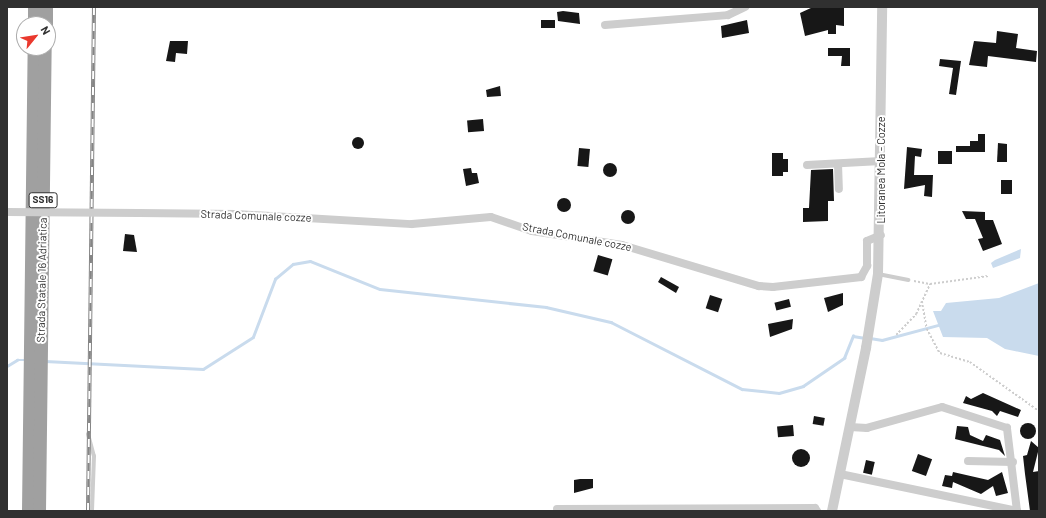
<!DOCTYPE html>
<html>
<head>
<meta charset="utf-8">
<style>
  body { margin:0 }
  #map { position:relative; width:1046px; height:518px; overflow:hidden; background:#fff; font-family:Barlow,sans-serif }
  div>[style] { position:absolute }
  .water>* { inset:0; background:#c9dbed }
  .stream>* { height:2.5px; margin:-1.25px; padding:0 1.25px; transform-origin:1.25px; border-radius:1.25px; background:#c9dbed }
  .building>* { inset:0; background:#171717; transform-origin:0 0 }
  .round { border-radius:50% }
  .path>* { height:1.5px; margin-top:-0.75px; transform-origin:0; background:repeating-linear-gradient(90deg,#cdcdcd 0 2px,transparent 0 4px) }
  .service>* { height:4px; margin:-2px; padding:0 2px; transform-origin:2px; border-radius:2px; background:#cdcdcd }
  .minor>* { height:8px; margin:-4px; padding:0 4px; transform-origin:4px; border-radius:4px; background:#cdcdcd }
  .tertiary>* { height:10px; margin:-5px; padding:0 5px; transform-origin:5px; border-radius:5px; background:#cdcdcd }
  .trunk>* { height:13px; margin:-6.5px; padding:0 6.5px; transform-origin:6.5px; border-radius:6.5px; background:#a0a0a0 }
  .rail>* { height:4px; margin-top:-2px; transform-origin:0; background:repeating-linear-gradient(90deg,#fff 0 8px,#858585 0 16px); box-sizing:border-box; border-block:1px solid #858585 }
  .minor-bridge>* { height:8px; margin:-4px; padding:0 4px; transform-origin:4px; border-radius:4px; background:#cdcdcd }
  span { translate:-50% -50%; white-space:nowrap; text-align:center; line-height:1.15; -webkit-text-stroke:4px #fff; paint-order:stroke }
  .shield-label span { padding:1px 3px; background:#fff; border:1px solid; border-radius:3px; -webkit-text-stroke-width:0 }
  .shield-label { font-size:10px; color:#303030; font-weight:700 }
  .street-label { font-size:11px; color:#303030 }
  .frame { position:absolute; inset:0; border:8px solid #303030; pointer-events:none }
  .north { position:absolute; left:16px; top:16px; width:40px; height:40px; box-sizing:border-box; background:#fff; border:1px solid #acacac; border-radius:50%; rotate:60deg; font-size:11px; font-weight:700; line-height:16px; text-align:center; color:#303030 }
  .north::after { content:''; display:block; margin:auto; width:14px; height:18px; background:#ea392e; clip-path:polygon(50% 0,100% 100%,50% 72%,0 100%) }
</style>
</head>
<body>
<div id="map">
  <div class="water">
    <i style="clip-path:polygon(1021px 249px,1020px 258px,993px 268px,991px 263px,995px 260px)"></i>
    <i style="clip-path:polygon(1039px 283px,1039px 356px,1005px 349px,987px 338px,943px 337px,933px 311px,941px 311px,946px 303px,999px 298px)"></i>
  </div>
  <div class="stream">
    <i style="left:870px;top:338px;width:12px;rotate:9deg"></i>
    <i style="left:882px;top:340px;width:58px;rotate:-15deg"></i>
    <i style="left:45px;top:361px;width:158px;rotate:2.9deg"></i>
    <i style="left:203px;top:369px;width:59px;rotate:-32.6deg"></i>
    <i style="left:253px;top:337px;width:62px;rotate:-69.2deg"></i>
    <i style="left:275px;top:279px;width:23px;rotate:-40deg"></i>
    <i style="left:293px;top:264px;width:17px;rotate:-10deg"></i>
    <i style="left:310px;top:261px;width:75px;rotate:21.8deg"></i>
    <i style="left:380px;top:289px;width:167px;rotate:6.2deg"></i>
    <i style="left:546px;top:307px;width:67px;rotate:13deg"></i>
    <i style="left:611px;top:322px;width:147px;rotate:27.1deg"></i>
    <i style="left:742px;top:389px;width:37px;rotate:6deg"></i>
    <i style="left:779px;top:393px;width:25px;rotate:-16deg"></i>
    <i style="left:803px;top:386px;width:50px;rotate:-34.3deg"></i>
    <i style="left:844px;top:358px;width:24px;rotate:-68deg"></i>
    <i style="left:853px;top:336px;width:12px;rotate:9deg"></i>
    <i style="left:7px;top:366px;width:12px;rotate:-31deg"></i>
    <i style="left:17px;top:360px;width:9px"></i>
  </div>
  <div class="building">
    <i style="clip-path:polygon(813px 7px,844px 7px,844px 26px,836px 25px,836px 34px,828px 34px,828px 30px,805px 36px,800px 13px)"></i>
    <i style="clip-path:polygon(563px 11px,579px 13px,580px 24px,558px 21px,557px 12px)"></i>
    <i style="left:555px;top:20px;width:8px;height:14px;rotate:90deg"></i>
    <i style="clip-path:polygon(747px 20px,749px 33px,722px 38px,721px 26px)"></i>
    <i style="clip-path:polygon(997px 31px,1018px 34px,1016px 48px,1037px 51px,1036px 62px,988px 56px,987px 67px,969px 65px,974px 41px,996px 43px)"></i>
    <i style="clip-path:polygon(170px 41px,188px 41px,187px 54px,176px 53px,175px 62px,166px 61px)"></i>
    <i style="clip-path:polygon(828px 48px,850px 48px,850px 66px,841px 66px,842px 56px,828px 56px)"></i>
    <i style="clip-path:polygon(940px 59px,961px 61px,956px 95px,949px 94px,953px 68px,939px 66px)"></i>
    <i style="clip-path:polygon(500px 86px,501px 96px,487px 97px,486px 90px)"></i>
    <i style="left:483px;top:119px;width:12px;height:16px;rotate:85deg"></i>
    <i style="clip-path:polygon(978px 134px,985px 134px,985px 152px,956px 152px,956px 146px,970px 146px,970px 141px,978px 141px)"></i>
    <i class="round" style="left:352px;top:137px;width:12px;height:12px"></i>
    <i style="clip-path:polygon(998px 143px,1007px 144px,1007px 162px,997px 162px)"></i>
    <i style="clip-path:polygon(907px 147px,922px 149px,921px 157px,915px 156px,914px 175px,933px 175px,932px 197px,924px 196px,925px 185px,904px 189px)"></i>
    <i style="left:579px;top:148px;width:11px;height:18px;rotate:5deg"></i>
    <i style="left:938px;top:151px;width:14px;height:13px"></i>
    <i style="clip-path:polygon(772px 153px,783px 153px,783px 159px,788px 159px,788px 172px,783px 172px,783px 176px,772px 176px)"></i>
    <i class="round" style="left:603px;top:163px;width:14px;height:14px"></i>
    <i style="clip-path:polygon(471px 168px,472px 173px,477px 173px,479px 183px,466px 186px,463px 169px)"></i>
    <i style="clip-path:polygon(833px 169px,834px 201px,828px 201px,828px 221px,803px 222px,803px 208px,809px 208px,811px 170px)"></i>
    <i style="left:1001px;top:180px;width:11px;height:14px"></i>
    <i class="round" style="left:557px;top:198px;width:14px;height:14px"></i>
    <i class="round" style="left:621px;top:210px;width:14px;height:14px"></i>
    <i style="clip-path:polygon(962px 211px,985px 212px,985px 220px,993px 220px,1002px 244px,983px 251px,978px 239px,983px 238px,975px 219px,966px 219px)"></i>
    <i style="clip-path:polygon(125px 234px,134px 235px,137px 252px,123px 251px)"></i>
    <i style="left:598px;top:255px;width:15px;height:17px;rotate:16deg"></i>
    <i style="clip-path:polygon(661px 277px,679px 287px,676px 293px,658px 282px)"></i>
    <i style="clip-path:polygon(843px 293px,843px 305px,828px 312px,824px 298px)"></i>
    <i style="left:710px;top:295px;width:13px;height:14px;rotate:18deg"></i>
    <i style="left:789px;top:299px;width:8px;height:15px;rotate:76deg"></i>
    <i style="clip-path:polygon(793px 319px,792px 329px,770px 337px,768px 324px)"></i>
    <i style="clip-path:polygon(983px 393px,1021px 410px,1018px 417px,1000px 411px,997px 416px,992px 411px,963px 403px,966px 396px,971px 399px)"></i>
    <i style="left:814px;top:416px;width:11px;height:8px;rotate:10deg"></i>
    <i class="round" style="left:1020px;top:423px;width:16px;height:16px"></i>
    <i style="left:793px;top:425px;width:11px;height:16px;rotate:85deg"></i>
    <i style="clip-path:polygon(957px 426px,968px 427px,970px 435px,983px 441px,986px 435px,1000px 440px,1005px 456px,999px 450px,955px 439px)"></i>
    <i style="clip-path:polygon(1031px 441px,1039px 448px,1033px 472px,1039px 471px,1039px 511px,1030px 511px,1025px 474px,1023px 456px,1027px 455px)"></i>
    <i class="round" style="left:792px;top:449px;width:18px;height:18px"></i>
    <i style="left:918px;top:454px;width:15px;height:18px;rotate:20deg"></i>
    <i style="left:866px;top:460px;width:9px;height:13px;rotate:13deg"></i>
    <i style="clip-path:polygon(953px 472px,988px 480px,1002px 472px,1008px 493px,996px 496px,993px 486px,981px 494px,953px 482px,952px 488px,942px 486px,945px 475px,952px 476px)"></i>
    <i style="clip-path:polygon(580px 479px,593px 479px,593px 488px,574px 493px,574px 480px)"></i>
  </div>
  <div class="path">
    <i style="left:914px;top:281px;width:16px;rotate:11deg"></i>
    <i style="left:930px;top:284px;width:59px;rotate:-7.9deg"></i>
    <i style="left:922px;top:301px;width:28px;rotate:80deg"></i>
    <i style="left:927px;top:329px;width:27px;rotate:62deg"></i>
    <i style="left:940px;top:353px;width:31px;rotate:17deg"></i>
    <i style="left:970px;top:362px;width:85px;rotate:35.4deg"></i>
    <i style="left:896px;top:335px;width:29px;rotate:-46deg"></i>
    <i style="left:916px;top:314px;width:33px;rotate:-65deg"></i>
  </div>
  <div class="service">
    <i style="left:878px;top:274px;width:31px;rotate:11deg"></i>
    <i style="left:88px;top:434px;width:23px;rotate:75deg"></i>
    <i style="left:94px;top:456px;width:55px;rotate:92.1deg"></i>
  </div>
  <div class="minor">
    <i style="left:605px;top:25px;width:123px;rotate:-4.6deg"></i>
    <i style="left:728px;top:15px;width:19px;rotate:-25deg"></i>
    <i style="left:838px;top:164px;width:25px;rotate:88deg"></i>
    <i style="left:807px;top:165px;width:74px;rotate:-3.1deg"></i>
    <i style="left:139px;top:213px;width:97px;rotate:0.6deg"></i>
    <i style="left:236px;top:214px;width:176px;rotate:3.3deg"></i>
    <i style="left:412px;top:224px;width:79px;rotate:-5.1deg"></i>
    <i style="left:491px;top:217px;width:43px;rotate:18.9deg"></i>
    <i style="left:532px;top:231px;width:91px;rotate:8.8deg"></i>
    <i style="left:622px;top:245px;width:143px;rotate:16.7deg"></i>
    <i style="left:759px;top:286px;width:14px;rotate:4deg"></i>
    <i style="left:773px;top:287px;width:89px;rotate:-6.5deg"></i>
    <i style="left:861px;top:277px;width:13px;rotate:-61deg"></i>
    <i style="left:867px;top:266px;width:25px;rotate:-90deg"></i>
    <i style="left:867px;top:241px;width:15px;rotate:-23deg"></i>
    <i style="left:968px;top:461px;width:45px;rotate:1.3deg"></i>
    <i style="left:840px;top:474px;width:181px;rotate:11.8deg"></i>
    <i style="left:1017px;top:511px;width:84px;rotate:-96.9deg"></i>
    <i style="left:1007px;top:428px;width:68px;rotate:-162.1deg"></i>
    <i style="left:942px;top:407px;width:78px;rotate:164.4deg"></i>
    <i style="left:867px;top:428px;width:17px;rotate:-177deg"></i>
    <i style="left:557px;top:509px;width:258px;rotate:-0.2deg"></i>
    <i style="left:815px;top:508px;width:4px;rotate:56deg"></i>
  </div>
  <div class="tertiary">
    <i style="left:832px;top:511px;width:167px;rotate:-78.2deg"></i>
    <i style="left:866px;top:348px;width:75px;rotate:-80.8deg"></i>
    <i style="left:878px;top:274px;width:267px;rotate:-89.1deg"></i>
  </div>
  <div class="trunk">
    <i style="left:34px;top:24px;width:17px;rotate:-90deg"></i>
    <i style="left:46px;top:24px;width:17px;rotate:-90deg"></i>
    <i style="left:28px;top:511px;width:463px;rotate:-89.3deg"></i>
    <i style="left:39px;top:511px;width:463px;rotate:-89.3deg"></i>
  </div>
  <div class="rail">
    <i style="left:88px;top:511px;width:504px;rotate:-89.32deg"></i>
  </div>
  <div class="minor-bridge">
    <i style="left:7px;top:212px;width:132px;rotate:0.4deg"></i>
  </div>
  <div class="shield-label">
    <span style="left:43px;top:200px">SS16</span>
  </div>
  <div class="street-label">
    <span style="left:881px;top:170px;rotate:-90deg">Litoranea Mola - Cozze</span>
    <span style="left:256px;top:216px;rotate:2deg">Strada Comunale cozze</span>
    <span style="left:577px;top:237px;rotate:11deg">Strada Comunale cozze</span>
    <span style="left:42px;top:280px;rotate:-89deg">Strada Statale 16 Adriatica</span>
  </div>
  <div class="frame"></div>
  <div class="north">N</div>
</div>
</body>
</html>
